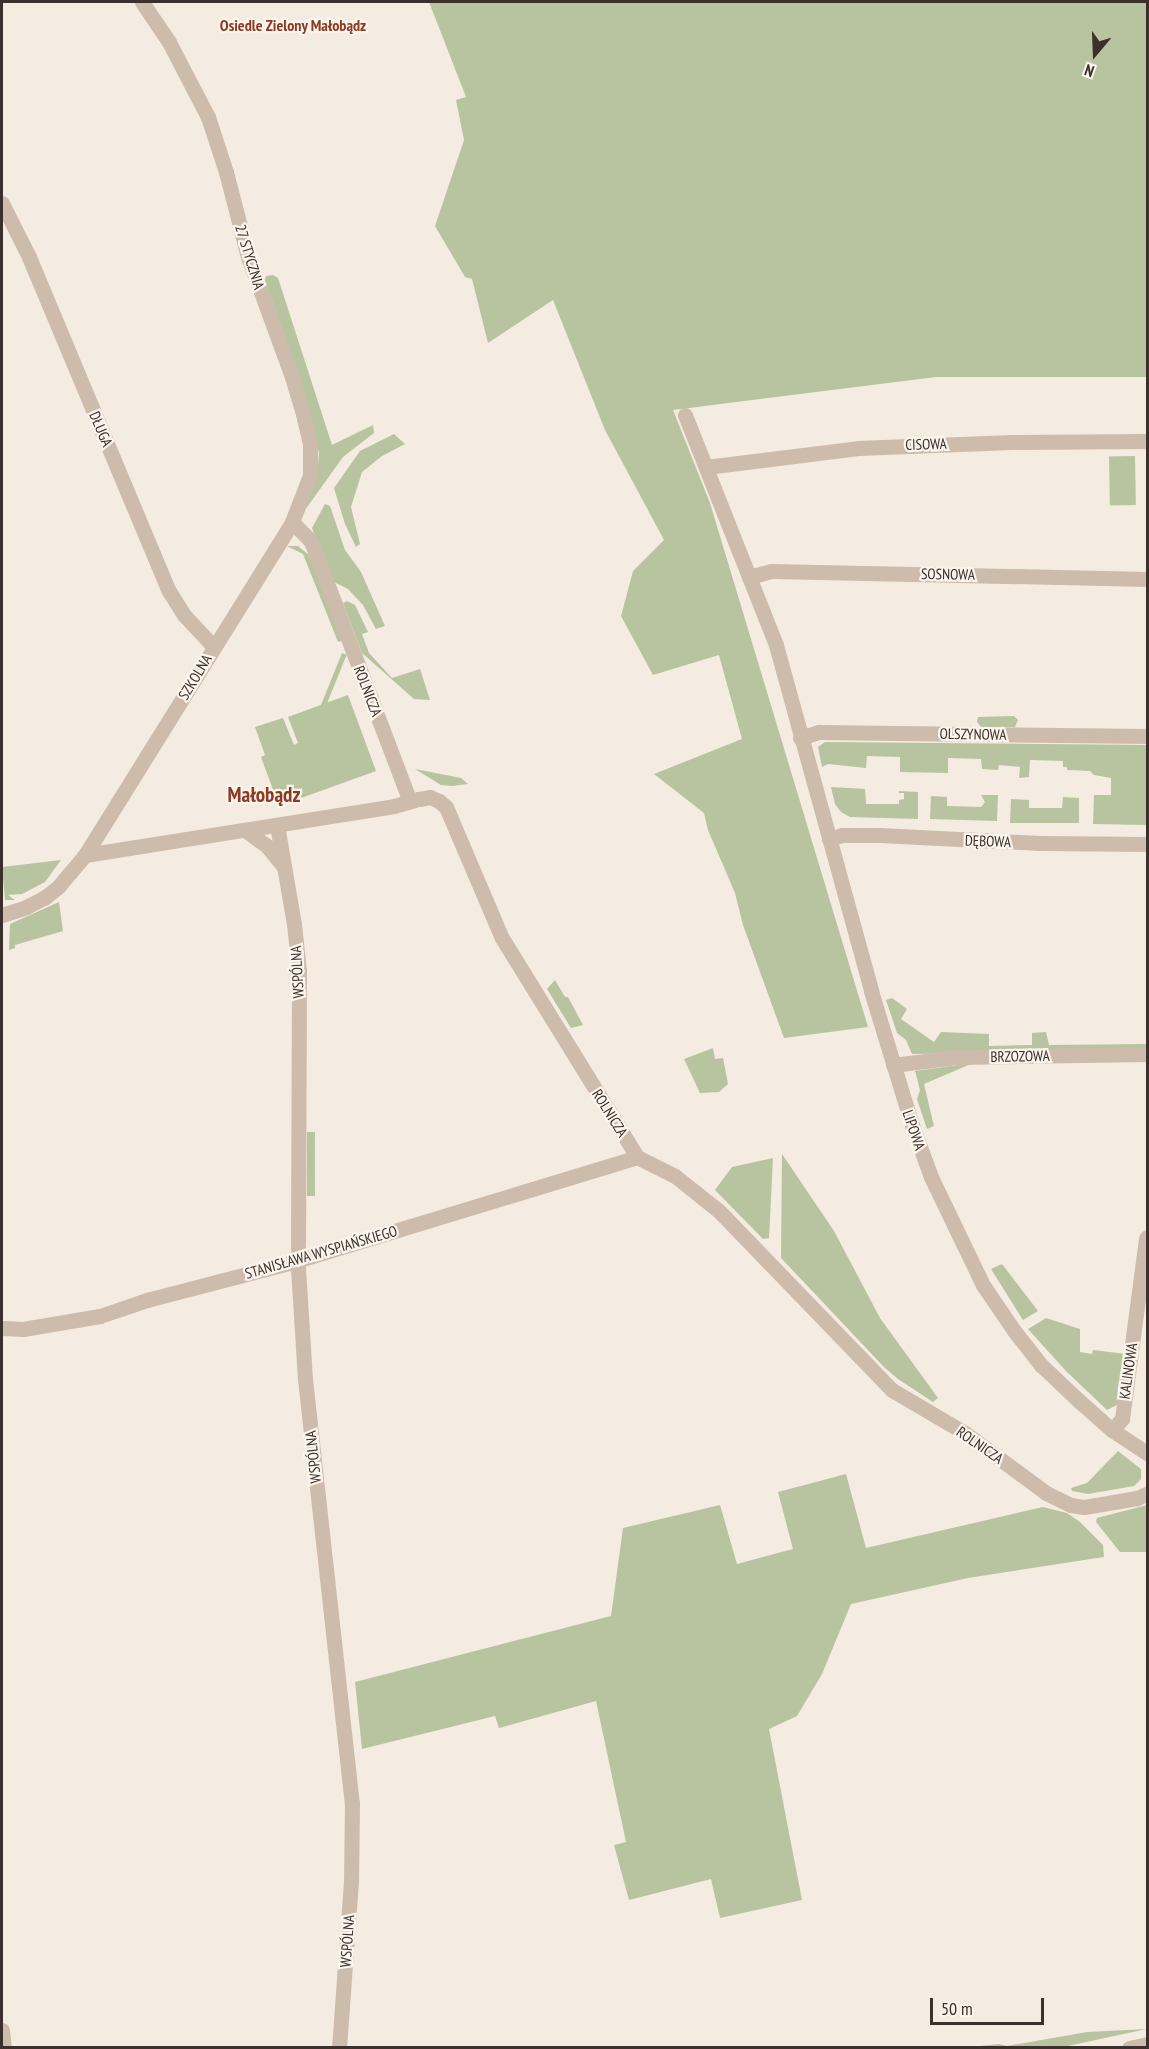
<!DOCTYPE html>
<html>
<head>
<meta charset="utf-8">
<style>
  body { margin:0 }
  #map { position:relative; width:1149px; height:2049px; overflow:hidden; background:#f4ebe1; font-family:"PT Sans Narrow",sans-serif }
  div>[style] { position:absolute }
  .green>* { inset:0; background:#b8c4a0; transform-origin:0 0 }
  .minor>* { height:15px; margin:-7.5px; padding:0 7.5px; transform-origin:7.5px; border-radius:7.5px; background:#cdbbac }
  span { translate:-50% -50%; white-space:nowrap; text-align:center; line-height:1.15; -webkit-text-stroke:4.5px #fbf5ee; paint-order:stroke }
  .street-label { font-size:15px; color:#3b302b }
  .neighbourhood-label { font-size:16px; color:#8c3b22; font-weight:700 }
  .district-label { font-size:21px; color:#8c3b22; font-weight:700 }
  .frame { position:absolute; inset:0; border:3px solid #3b302b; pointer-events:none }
  .north { position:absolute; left:1065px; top:24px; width:60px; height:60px; -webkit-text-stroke:4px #fbf5ee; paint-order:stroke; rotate:199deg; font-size:16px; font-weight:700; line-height:24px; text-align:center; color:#3b302b }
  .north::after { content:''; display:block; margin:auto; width:21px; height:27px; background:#3b302b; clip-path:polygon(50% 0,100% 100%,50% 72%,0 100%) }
  .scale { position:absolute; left:930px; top:1998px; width:114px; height:27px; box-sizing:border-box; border:3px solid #3b302b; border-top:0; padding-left:8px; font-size:18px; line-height:21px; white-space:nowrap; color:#3b302b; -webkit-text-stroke:4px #fbf5ee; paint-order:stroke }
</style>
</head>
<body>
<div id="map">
  <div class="green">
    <i style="clip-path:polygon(429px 2px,1147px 2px,1147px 377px,936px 377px,673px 410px,710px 503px,868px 1027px,784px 1038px,743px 925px,735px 893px,708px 830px,704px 813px,654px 774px,742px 739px,719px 655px,653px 675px,621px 616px,633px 571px,664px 540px,605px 430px,553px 300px,488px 343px,472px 279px,465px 277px,435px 226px,464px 140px,456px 100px,466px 97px)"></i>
    <i style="clip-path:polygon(273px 275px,278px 278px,332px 445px,373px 425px,374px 433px,343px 457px,305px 510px,317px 476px,319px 453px,301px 381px,265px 281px,266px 276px)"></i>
    <i style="clip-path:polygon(394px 434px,405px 444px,382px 456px,362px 472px,351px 507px,360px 544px,356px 547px,345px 524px,334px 488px,360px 451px)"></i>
    <i style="left:1135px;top:456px;width:49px;height:26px;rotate:89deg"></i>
    <i style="clip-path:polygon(325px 504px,330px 506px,345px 550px,361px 572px,385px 626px,376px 629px,363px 605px,348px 589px,334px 582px,312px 528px)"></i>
    <i style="clip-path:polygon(287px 546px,298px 546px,309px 555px,342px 641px,338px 642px,303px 554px)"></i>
    <i style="clip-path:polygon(347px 601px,355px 605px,368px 632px,362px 634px,369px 653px,392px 678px,420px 669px,430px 700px,414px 699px,362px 653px,343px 603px)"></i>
    <i style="left:342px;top:653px;width:5px;height:130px;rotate:22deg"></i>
    <i style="clip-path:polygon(348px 695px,376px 771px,279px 806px,261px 757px,265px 755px,255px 727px,283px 718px,294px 745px,298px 743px,288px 717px)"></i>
    <i style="clip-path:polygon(1014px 716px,1018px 720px,1015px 727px,981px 727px,977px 722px,978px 717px)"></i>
    <i style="clip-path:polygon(825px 742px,1147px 745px,1147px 825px,1093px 824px,1094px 795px,1111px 795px,1111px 778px,1094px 775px,1090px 771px,1067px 770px,1067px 767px,1063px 767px,1063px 761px,1030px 760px,1029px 777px,1019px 778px,1020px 767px,999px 765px,998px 770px,982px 769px,981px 759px,948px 758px,948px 773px,900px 772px,900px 757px,867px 756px,866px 768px,828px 764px,822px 767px,818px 747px)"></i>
    <i style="clip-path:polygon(415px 769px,461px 778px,468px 784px,452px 786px,441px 785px)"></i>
    <i style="clip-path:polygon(831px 787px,865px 789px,866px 804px,899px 804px,899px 800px,904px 799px,904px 793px,899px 793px,899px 791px,918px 792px,918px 819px,850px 817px,841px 812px,835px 804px)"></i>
    <i style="clip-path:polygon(981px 795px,998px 795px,997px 821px,930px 819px,931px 796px,947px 797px,947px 806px,981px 807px,985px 802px)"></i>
    <i style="clip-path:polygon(1063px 797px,1079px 798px,1079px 823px,1010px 823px,1011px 799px,1029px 800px,1029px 808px,1062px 808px)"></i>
    <i style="clip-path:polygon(61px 860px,45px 882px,22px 894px,8px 895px,15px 900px,5px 900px,2px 867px)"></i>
    <i style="clip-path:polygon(59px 902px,63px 931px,15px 945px,15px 948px,9px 950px,10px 924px)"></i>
    <i style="clip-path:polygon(555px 980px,565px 997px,568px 997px,583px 1025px,571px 1028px,547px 989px)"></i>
    <i style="clip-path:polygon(892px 998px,907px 1009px,901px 1019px,934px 1042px,941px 1032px,989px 1034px,989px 1046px,1032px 1045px,1032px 1033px,1046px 1032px,1049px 1045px,1147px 1044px,1147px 1049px,912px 1054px,906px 1040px,897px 1033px,886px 1000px)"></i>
    <i style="clip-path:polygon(713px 1048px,715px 1059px,723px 1058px,728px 1084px,719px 1092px,700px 1093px,684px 1059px)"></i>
    <i style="clip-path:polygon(973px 1063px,924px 1084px,934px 1126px,927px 1129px,917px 1099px,920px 1090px,915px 1071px)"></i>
    <i style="left:307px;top:1132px;width:8px;height:64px"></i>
    <i style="clip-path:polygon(782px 1154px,834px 1231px,880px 1318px,938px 1398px,933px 1402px,898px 1379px,884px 1367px,781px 1258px)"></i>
    <i style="clip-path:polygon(773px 1158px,769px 1238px,763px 1239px,715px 1190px,732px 1167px)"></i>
    <i style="clip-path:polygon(1002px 1264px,1038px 1311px,1023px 1320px,991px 1269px)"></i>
    <i style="clip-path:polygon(1046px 1318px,1080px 1329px,1080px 1352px,1092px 1354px,1093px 1350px,1126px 1354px,1117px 1405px,1107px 1410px,1066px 1371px,1028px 1329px)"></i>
    <i style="clip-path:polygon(1118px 1451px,1141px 1469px,1141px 1479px,1134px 1486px,1088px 1494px,1072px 1491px,1071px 1488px,1087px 1483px)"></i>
    <i style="clip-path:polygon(846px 1474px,866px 1548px,1043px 1507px,1067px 1513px,1080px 1522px,1103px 1545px,1104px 1557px,968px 1578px,851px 1604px,822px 1674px,797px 1716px,769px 1729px,802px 1900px,720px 1918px,711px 1879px,629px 1900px,614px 1845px,626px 1842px,596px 1701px,499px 1728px,495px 1716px,362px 1749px,355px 1682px,611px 1616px,623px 1528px,720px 1505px,737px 1564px,793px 1549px,778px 1492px)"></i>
    <i style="clip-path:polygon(1147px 1505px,1147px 1552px,1120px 1552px,1096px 1522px,1097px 1518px)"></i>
    <i style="clip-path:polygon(1147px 2029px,1063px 2047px,970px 2047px,999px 2044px,1007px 2046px,1087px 2032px)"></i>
  </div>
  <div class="minor">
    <i style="left:2px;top:203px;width:60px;rotate:63.4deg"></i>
    <i style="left:29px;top:257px;width:362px;rotate:67.3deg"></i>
    <i style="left:169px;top:591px;width:28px;rotate:58deg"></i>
    <i style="left:184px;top:615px;width:42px;rotate:46.9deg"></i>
    <i style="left:685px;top:415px;width:247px;rotate:68.4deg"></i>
    <i style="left:776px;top:645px;width:359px;rotate:74.6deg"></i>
    <i style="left:871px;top:991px;width:140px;rotate:73deg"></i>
    <i style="left:912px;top:1125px;width:55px;rotate:69.9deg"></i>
    <i style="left:931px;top:1177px;width:120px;rotate:64.3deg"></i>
    <i style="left:983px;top:1285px;width:57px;rotate:55.8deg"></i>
    <i style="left:1015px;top:1332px;width:42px;rotate:51.8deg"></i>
    <i style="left:1041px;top:1365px;width:51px;rotate:43.4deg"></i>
    <i style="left:1078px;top:1400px;width:45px;rotate:41.4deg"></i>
    <i style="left:1112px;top:1430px;width:43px;rotate:33.7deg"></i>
    <i style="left:706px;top:467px;width:153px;rotate:-7.1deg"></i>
    <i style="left:858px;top:448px;width:154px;rotate:-2.2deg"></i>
    <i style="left:1012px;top:442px;width:136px;rotate:-0.4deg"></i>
    <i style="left:292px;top:522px;width:27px;rotate:45deg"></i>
    <i style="left:311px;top:541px;width:278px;rotate:69.2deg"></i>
    <i style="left:749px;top:577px;width:23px;rotate:-15deg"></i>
    <i style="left:771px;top:571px;width:377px;rotate:1.2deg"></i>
    <i style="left:800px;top:738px;width:20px;rotate:-18deg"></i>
    <i style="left:819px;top:732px;width:329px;rotate:0.7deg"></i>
    <i style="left:277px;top:825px;width:100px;rotate:80.3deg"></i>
    <i style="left:294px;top:924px;width:47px;rotate:83.9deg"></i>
    <i style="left:299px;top:971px;width:297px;rotate:90.2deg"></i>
    <i style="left:298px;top:1268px;width:111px;rotate:86.4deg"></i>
    <i style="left:305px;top:1379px;width:427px;rotate:83.7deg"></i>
    <i style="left:352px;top:1803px;width:78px;rotate:90.7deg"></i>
    <i style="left:351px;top:1881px;width:167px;rotate:94.1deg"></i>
    <i style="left:245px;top:830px;width:27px;rotate:36deg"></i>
    <i style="left:267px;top:846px;width:26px;rotate:51deg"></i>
    <i style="left:829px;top:839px;width:14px;rotate:-17deg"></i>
    <i style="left:842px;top:835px;width:38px"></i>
    <i style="left:880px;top:835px;width:160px;rotate:2.9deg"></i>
    <i style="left:1040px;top:843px;width:108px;rotate:0.5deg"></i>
    <i style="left:85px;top:855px;width:313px;rotate:-9deg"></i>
    <i style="left:394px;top:806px;width:26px;rotate:-16deg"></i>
    <i style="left:419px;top:799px;width:11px;rotate:-10deg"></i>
    <i style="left:430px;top:797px;width:10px;rotate:24deg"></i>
    <i style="left:439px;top:801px;width:9px;rotate:41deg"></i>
    <i style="left:446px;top:807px;width:142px;rotate:66.9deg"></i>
    <i style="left:502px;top:938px;width:257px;rotate:58.3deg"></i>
    <i style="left:637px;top:1157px;width:42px;rotate:26.6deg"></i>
    <i style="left:675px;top:1176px;width:56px;rotate:38.5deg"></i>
    <i style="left:719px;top:1211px;width:249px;rotate:46deg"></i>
    <i style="left:892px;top:1390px;width:85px;rotate:30.5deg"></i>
    <i style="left:965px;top:1433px;width:101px;rotate:36.5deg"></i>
    <i style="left:1046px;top:1493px;width:28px;rotate:26deg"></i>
    <i style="left:1071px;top:1505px;width:13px;rotate:9deg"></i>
    <i style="left:1084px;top:1507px;width:54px;rotate:-9.6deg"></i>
    <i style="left:1137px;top:1498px;width:12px;rotate:-24deg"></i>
    <i style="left:2px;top:915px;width:25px;rotate:-18deg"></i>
    <i style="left:26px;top:907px;width:20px;rotate:-27deg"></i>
    <i style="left:44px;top:898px;width:18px;rotate:-38deg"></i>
    <i style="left:58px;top:887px;width:42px;rotate:-49.8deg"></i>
    <i style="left:85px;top:855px;width:392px;rotate:-58.1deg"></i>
    <i style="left:292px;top:522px;width:50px;rotate:-69deg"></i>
    <i style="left:310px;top:475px;width:31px;rotate:-90deg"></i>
    <i style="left:310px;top:444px;width:28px;rotate:-103deg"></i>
    <i style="left:304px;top:417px;width:42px;rotate:-106.7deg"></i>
    <i style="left:292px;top:377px;width:128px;rotate:-110.1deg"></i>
    <i style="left:248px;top:257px;width:88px;rotate:-104.5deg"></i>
    <i style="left:226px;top:172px;width:58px;rotate:-108.1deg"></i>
    <i style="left:208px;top:117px;width:85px;rotate:-117.5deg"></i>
    <i style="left:169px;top:42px;width:48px;rotate:-124deg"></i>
    <i style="left:893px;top:1065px;width:64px;rotate:-7.2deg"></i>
    <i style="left:956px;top:1057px;width:192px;rotate:-0.9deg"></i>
    <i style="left:2px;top:1328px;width:21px;rotate:3deg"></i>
    <i style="left:23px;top:1329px;width:78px;rotate:-9.6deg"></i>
    <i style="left:100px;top:1316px;width:50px;rotate:-18.8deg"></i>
    <i style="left:147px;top:1300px;width:147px;rotate:-14.6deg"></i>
    <i style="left:289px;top:1263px;width:364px;rotate:-16.9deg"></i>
    <i style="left:1112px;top:1430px;width:15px;rotate:-48deg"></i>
    <i style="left:1122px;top:1419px;width:183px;rotate:-82.4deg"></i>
    <i style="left:2px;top:2030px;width:18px;rotate:84deg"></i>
    <i style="left:1129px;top:2048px;width:19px;rotate:-12deg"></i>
  </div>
  <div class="street-label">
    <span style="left:250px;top:257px;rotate:73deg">27 STYCZNIA</span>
    <span style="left:101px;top:429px;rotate:67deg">DŁUGA</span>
    <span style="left:926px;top:444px;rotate:-2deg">CISOWA</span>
    <span style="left:948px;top:574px;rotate:1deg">SOSNOWA</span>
    <span style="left:195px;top:677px;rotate:-59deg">SZKOLNA</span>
    <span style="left:368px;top:691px;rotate:69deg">ROLNICZA</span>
    <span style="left:973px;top:734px;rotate:1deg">OLSZYNOWA</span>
    <span style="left:988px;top:841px;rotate:2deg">DĘBOWA</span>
    <span style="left:297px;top:972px;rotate:-93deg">WSPÓLNA</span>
    <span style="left:1020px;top:1056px;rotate:-1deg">BRZOZOWA</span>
    <span style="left:610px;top:1113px;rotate:58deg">ROLNICZA</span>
    <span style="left:914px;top:1130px;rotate:71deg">LIPOWA</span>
    <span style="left:321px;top:1252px;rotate:-16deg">STANISŁAWA WYSPIAŃSKIEGO</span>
    <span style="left:1128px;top:1371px;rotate:-82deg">KALINOWA</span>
    <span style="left:980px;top:1445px;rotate:35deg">ROLNICZA</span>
    <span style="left:313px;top:1457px;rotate:-96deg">WSPÓLNA</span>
    <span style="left:347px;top:1941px;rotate:-86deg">WSPÓLNA</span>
  </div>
  <div class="neighbourhood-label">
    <span style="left:293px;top:25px">Osiedle Zielony Małobądz</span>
  </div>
  <div class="district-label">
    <span style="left:264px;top:795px">Małobądz</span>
  </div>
  <div class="frame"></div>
  <div class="north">N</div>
  <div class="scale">50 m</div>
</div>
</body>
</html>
